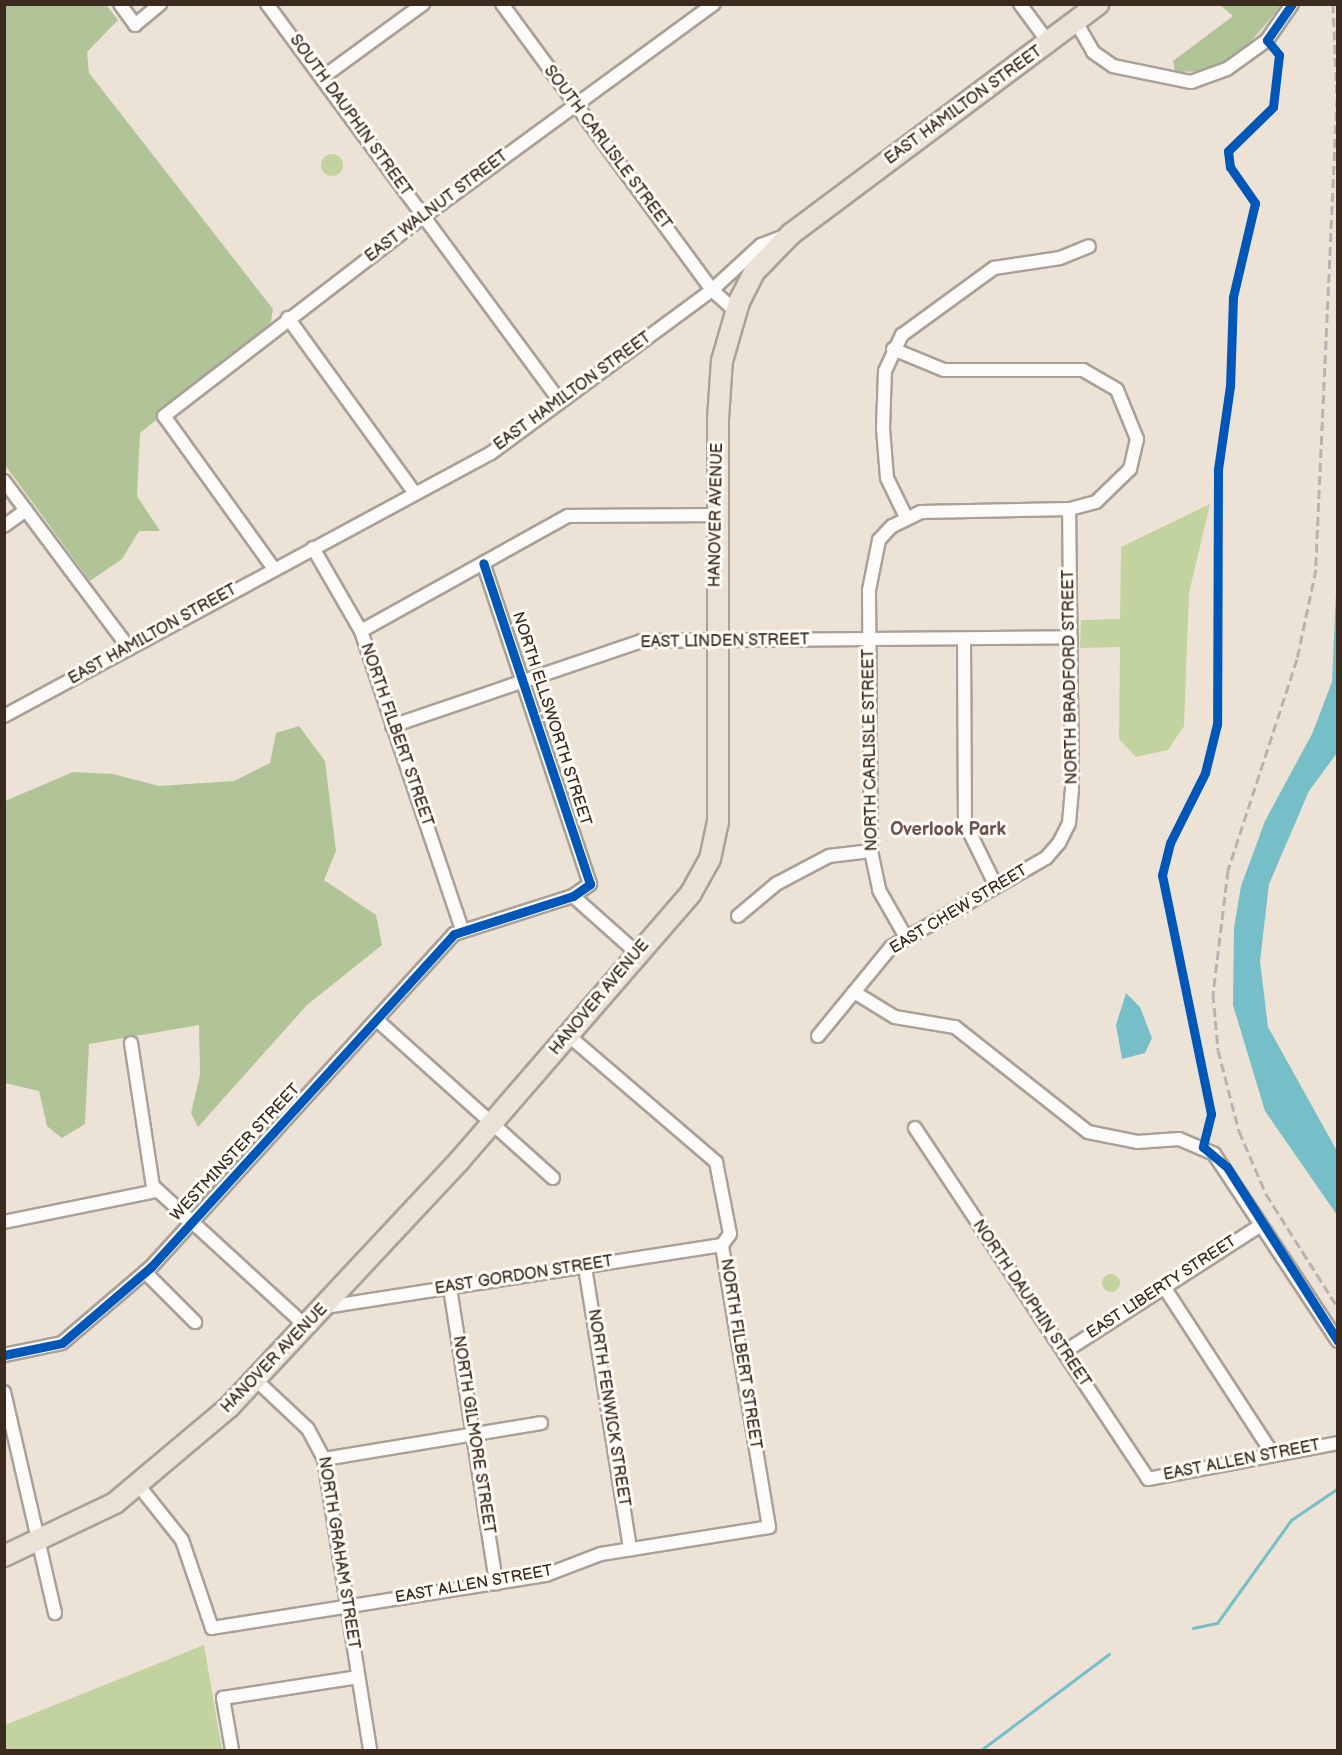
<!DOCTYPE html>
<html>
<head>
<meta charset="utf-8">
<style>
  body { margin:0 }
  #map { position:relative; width:1342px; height:1755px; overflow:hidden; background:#ede2d6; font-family:"Balsamiq Sans",sans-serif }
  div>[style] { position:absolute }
  .green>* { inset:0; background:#c3d39f }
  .round { border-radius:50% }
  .forest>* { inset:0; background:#b1c497 }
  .water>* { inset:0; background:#77bfc8 }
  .stream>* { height:3px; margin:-1.5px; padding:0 1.5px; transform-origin:1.5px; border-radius:1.5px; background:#77bfc8 }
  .roads { filter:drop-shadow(2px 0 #a9a198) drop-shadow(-2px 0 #a9a198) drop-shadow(0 2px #a9a198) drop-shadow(0 -2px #a9a198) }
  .minor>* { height:12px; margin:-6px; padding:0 6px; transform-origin:6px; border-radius:6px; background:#fcfbf9 }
  .primary>* { height:20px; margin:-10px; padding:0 10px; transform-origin:10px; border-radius:10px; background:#eae2d6 }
  .rail>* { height:3px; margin-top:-1.5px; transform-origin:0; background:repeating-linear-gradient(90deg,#b7b3b0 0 9px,transparent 0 13.5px) }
  .cycleway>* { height:9px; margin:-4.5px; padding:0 4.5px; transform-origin:4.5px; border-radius:4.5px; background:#0057b8 }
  span { translate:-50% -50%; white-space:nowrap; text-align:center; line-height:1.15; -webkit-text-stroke:6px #fdfcf7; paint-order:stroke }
  .street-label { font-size:16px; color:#3b2a1e }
  .neighbourhood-label { font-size:18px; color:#6f5454; font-weight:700 }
  .frame { position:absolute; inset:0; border:6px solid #3b2a1e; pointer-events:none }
</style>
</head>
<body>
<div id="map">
  <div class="green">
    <i class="round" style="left:321px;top:154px;width:22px;height:22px"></i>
    <i style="clip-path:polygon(1210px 504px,1189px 593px,1184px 726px,1168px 750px,1136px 757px,1119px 739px,1120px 647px,1080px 648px,1081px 620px,1120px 619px,1121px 547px)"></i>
    <i class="round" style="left:1102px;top:1274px;width:18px;height:18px"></i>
    <i style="clip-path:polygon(204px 1645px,222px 1750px,5px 1750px,5px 1725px)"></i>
  </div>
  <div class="forest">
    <i style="clip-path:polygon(4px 5px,106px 5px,118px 20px,87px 52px,89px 73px,273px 309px,270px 327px,140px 433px,137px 496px,160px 531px,139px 531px,122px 559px,90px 581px,5px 465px)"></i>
    <i style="clip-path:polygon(1220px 5px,1282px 5px,1246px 47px,1211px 71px,1175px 72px,1173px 61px,1233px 16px)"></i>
    <i style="clip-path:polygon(299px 726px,325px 761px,336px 851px,324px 880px,376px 915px,382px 945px,307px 1005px,198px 1127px,191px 1113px,200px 1075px,199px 1025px,89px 1044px,85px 1124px,62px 1138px,47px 1126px,39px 1091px,5px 1083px,5px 801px,73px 772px,113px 774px,159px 786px,234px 781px,270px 763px,276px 733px)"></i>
  </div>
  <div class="water">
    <i style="clip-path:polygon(1337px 569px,1337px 753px,1309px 791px,1269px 884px,1260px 961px,1268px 1027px,1337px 1151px,1337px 1215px,1265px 1111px,1233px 1005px,1234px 928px,1241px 886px,1265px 821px,1312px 734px,1332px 682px)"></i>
    <i style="clip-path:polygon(1126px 993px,1140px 1007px,1152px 1038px,1145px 1053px,1122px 1059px,1116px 1025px)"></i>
  </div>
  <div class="stream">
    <i style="left:1193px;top:1628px;width:25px;rotate:-12deg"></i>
    <i style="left:1217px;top:1623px;width:127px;rotate:-54.3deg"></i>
    <i style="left:1291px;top:1520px;width:57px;rotate:-34.2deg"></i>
    <i style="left:981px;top:1750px;width:160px;rotate:-36.9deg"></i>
  </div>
  <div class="roads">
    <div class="minor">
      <i style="left:120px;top:4px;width:26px;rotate:54deg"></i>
      <i style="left:135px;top:25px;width:33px;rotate:-40deg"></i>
      <i style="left:267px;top:4px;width:493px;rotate:53.6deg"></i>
      <i style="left:502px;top:4px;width:355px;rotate:53.7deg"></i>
      <i style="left:712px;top:290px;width:31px;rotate:42deg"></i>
      <i style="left:1020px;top:4px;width:49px;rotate:53.4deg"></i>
      <i style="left:1076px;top:22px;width:34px;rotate:60deg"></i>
      <i style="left:1093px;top:52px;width:24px;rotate:35deg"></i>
      <i style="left:1113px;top:66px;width:80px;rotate:11.6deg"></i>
      <i style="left:1191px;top:82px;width:38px;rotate:-20deg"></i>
      <i style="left:1227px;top:69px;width:49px;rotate:-35.9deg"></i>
      <i style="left:1267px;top:40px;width:44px;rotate:-55.2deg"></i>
      <i style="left:323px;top:77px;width:124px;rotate:-36.1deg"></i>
      <i style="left:288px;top:318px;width:215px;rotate:54.1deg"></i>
      <i style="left:893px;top:349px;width:55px;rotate:22.4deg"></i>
      <i style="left:944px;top:370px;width:139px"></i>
      <i style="left:1083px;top:370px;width:39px;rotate:30deg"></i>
      <i style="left:1117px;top:390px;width:53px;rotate:67.8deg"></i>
      <i style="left:1137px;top:439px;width:31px;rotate:103deg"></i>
      <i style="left:1130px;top:469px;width:47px;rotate:135.9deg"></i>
      <i style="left:1096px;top:502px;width:28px;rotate:165deg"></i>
      <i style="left:1069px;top:509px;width:148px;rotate:178.8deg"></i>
      <i style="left:921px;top:512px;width:32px;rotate:154deg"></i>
      <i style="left:892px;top:526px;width:19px;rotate:133deg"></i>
      <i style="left:879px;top:540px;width:51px;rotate:101.3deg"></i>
      <i style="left:869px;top:590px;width:261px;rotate:89.6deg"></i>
      <i style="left:871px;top:851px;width:40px;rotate:78deg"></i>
      <i style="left:879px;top:890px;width:56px;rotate:60.3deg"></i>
      <i style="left:4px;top:481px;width:209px;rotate:53.2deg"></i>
      <i style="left:906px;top:517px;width:43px;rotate:-116deg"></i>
      <i style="left:887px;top:478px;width:50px;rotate:-94.6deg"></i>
      <i style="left:883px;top:428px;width:57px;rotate:-88deg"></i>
      <i style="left:885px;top:371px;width:40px;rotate:-65deg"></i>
      <i style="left:902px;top:335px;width:114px;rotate:-36.1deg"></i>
      <i style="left:994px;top:268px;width:67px;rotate:-8.6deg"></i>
      <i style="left:1060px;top:258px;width:31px;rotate:-22deg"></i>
      <i style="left:4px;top:526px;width:27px;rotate:-36deg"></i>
      <i style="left:313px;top:548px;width:96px;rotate:60deg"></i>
      <i style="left:361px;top:631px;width:316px;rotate:71.3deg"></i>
      <i style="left:274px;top:569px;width:188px;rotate:-125.7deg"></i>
      <i style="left:164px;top:416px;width:328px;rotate:-37.6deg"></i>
      <i style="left:424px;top:216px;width:359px;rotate:-36.2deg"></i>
      <i style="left:361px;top:631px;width:237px;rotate:-29.1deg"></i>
      <i style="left:568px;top:516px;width:148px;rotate:-0.4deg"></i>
      <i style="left:964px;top:639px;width:184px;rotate:89.7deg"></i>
      <i style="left:965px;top:823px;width:70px;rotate:63.8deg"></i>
      <i style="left:4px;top:716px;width:553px;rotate:-28.37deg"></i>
      <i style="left:491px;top:453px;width:275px;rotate:-36.4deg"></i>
      <i style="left:712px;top:290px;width:67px;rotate:-42.6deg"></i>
      <i style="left:761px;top:245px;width:25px;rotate:-21deg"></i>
      <i style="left:392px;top:726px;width:263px;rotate:-18.8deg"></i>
      <i style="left:641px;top:641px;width:430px;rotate:-0.5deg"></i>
      <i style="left:573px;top:896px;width:86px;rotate:41.7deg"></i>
      <i style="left:738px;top:916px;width:50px;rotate:-40.1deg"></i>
      <i style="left:776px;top:884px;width:60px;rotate:-27.8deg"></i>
      <i style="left:829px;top:856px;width:42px;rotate:-6.8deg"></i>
      <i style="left:854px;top:992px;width:48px;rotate:31.4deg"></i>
      <i style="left:895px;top:1017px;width:61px;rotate:9.5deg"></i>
      <i style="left:955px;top:1027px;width:169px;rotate:38.3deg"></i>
      <i style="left:1088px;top:1132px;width:50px;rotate:11.5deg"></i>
      <i style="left:1137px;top:1142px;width:42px;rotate:-4.1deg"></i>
      <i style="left:1179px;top:1139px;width:38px;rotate:23deg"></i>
      <i style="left:1214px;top:1154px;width:224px;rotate:56.5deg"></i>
      <i style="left:378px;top:1021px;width:235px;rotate:41.9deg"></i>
      <i style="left:569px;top:1036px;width:194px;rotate:40.6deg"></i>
      <i style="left:716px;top:1162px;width:73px;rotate:79deg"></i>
      <i style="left:730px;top:1234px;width:14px;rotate:126deg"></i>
      <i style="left:818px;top:1036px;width:115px;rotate:-50.6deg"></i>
      <i style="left:891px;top:947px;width:179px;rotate:-29.9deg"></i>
      <i style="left:1046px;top:858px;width:20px;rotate:-49deg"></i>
      <i style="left:1059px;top:843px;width:22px;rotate:-63deg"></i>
      <i style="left:1069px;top:823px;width:35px;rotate:-85deg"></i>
      <i style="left:1072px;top:788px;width:279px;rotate:-90.6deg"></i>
      <i style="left:131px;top:1043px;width:145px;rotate:81.3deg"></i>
      <i style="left:153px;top:1186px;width:210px;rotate:42.5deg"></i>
      <i style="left:915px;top:1128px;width:421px;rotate:56.4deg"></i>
      <i style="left:1148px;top:1479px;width:193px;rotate:-10.7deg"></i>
      <i style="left:4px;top:1222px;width:155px;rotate:-11.5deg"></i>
      <i style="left:585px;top:1267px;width:286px;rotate:80.9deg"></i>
      <i style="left:145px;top:1272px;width:71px;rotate:45deg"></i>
      <i style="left:1164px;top:1287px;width:199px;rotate:56.9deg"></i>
      <i style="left:450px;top:1288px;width:299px;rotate:81.1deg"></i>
      <i style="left:326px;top:1307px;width:401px;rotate:-8.9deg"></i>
      <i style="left:1064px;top:1352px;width:234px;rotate:-32.8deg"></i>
      <i style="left:4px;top:1355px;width:59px;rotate:-11.7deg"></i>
      <i style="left:62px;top:1343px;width:117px;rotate:-40.5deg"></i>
      <i style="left:151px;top:1267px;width:450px;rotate:-47.7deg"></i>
      <i style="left:454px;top:934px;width:125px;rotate:-17.7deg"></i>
      <i style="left:573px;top:896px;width:21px;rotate:-35deg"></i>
      <i style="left:590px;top:884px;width:338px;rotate:-108.4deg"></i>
      <i style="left:256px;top:1380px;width:71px;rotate:43.3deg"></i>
      <i style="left:308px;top:1429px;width:34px;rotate:62deg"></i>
      <i style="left:324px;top:1459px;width:295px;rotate:81deg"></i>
      <i style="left:4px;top:1392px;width:227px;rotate:77deg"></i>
      <i style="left:324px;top:1459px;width:220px;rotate:-9.4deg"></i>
      <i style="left:139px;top:1486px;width:69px;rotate:51.5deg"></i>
      <i style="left:182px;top:1540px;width:93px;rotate:71.2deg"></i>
      <i style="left:212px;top:1628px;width:338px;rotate:-9deg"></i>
      <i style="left:546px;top:1575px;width:59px;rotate:-20.9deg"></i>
      <i style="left:601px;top:1554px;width:170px;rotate:-9.1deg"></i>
      <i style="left:769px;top:1527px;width:286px;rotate:-99.5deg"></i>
      <i style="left:232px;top:1750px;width:53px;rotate:-99.8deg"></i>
      <i style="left:223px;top:1698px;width:137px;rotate:-8.8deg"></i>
    </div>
    <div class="primary">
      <i style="left:4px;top:1556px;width:123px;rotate:-25.5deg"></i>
      <i style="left:115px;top:1503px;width:149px;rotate:-40.1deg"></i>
      <i style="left:229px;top:1407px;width:338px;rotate:-46.9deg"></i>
      <i style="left:460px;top:1160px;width:353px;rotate:-49.1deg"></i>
      <i style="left:691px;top:893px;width:39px;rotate:-61deg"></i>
      <i style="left:710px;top:859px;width:38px;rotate:-78deg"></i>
      <i style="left:718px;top:822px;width:403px;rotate:-90deg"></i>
      <i style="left:718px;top:419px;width:58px;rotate:-86.1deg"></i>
      <i style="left:722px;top:361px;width:61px;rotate:-73.9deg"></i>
      <i style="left:739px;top:302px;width:35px;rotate:-63deg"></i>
      <i style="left:755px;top:271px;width:52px;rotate:-45.8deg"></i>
      <i style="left:791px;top:234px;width:384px;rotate:-36.8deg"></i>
    </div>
  </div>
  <div class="rail">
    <i style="left:1333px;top:4px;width:94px;rotate:87.6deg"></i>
    <i style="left:1337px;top:98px;width:471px;rotate:92.6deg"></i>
    <i style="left:1316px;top:569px;width:92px;rotate:101.9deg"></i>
    <i style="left:1297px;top:659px;width:222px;rotate:108.1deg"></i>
    <i style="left:1228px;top:870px;width:125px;rotate:96.9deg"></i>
    <i style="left:1213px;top:994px;width:56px;rotate:84.9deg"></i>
    <i style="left:1218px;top:1050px;width:84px;rotate:75.5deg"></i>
    <i style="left:1239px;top:1131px;width:69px;rotate:66.8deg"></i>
    <i style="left:1266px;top:1194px;width:135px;rotate:57.7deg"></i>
  </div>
  <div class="cycleway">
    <i style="left:1292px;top:4px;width:44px;rotate:124.8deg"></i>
    <i style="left:1267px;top:40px;width:19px;rotate:51deg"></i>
    <i style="left:1279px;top:55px;width:52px;rotate:96.6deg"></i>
    <i style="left:1273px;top:107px;width:63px;rotate:135.6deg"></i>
    <i style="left:1228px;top:151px;width:16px;rotate:83deg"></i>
    <i style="left:1230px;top:167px;width:44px;rotate:55.2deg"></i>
    <i style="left:1255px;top:203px;width:97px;rotate:103.2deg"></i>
    <i style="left:1233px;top:297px;width:89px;rotate:91.9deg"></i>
    <i style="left:1230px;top:386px;width:84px;rotate:98.2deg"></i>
    <i style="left:1218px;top:469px;width:255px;rotate:90.2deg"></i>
    <i style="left:1217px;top:724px;width:50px;rotate:103.8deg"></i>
    <i style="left:1205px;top:773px;width:78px;rotate:116.6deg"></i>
    <i style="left:1170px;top:843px;width:33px;rotate:104deg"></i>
    <i style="left:1162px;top:875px;width:244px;rotate:78.4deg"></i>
    <i style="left:1211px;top:1114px;width:34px;rotate:104deg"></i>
    <i style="left:1203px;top:1147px;width:31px;rotate:40deg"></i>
    <i style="left:1227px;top:1167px;width:206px;rotate:57.5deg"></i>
    <i style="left:4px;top:1355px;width:59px;rotate:-11.7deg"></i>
    <i style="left:62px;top:1343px;width:117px;rotate:-40.5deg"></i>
    <i style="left:151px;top:1267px;width:450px;rotate:-47.7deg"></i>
    <i style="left:454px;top:934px;width:125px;rotate:-17.7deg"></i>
    <i style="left:573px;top:896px;width:21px;rotate:-35deg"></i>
    <i style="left:590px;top:884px;width:338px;rotate:-108.4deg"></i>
  </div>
  <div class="street-label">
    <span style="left:964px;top:106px;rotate:-36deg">EAST HAMILTON STREET</span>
    <span style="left:350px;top:116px;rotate:54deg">SOUTH DAUPHIN STREET</span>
    <span style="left:607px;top:148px;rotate:53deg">SOUTH CARLISLE STREET</span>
    <span style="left:437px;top:207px;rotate:-37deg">EAST WALNUT STREET</span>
    <span style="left:573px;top:392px;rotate:-36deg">EAST HAMILTON STREET</span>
    <span style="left:717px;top:515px;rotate:-89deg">HANOVER AVENUE</span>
    <span style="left:153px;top:635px;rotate:-29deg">EAST HAMILTON STREET</span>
    <span style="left:725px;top:642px;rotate:-1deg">EAST LINDEN STREET</span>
    <span style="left:1071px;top:677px;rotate:-91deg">NORTH BRADFORD STREET</span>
    <span style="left:551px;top:719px;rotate:72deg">NORTH ELLSWORTH STREET</span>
    <span style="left:396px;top:735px;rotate:71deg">NORTH FILBERT STREET</span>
    <span style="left:871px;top:750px;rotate:-91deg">NORTH CARLISLE STREET</span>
    <span style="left:959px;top:910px;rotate:-31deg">EAST CHEW STREET</span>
    <span style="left:600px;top:998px;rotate:-50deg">HANOVER AVENUE</span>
    <span style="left:236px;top:1153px;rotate:-47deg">WESTMINSTER STREET</span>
    <span style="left:524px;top:1276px;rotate:-9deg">EAST GORDON STREET</span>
    <span style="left:1162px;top:1288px;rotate:-33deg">EAST LIBERTY STREET</span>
    <span style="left:1031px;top:1304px;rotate:56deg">NORTH DAUPHIN STREET</span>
    <span style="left:740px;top:1354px;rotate:81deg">NORTH FILBERT STREET</span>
    <span style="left:275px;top:1359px;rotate:-46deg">HANOVER AVENUE</span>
    <span style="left:608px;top:1408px;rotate:81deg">NORTH FENWICK STREET</span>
    <span style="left:473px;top:1435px;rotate:81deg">NORTH GILMORE STREET</span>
    <span style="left:1242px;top:1461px;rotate:-11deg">EAST ALLEN STREET</span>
    <span style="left:338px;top:1553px;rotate:81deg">NORTH GRAHAM STREET</span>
    <span style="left:474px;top:1585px;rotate:-10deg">EAST ALLEN STREET</span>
  </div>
  <div class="neighbourhood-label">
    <span style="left:948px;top:830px">Overlook Park</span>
  </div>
  <div class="frame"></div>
</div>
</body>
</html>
